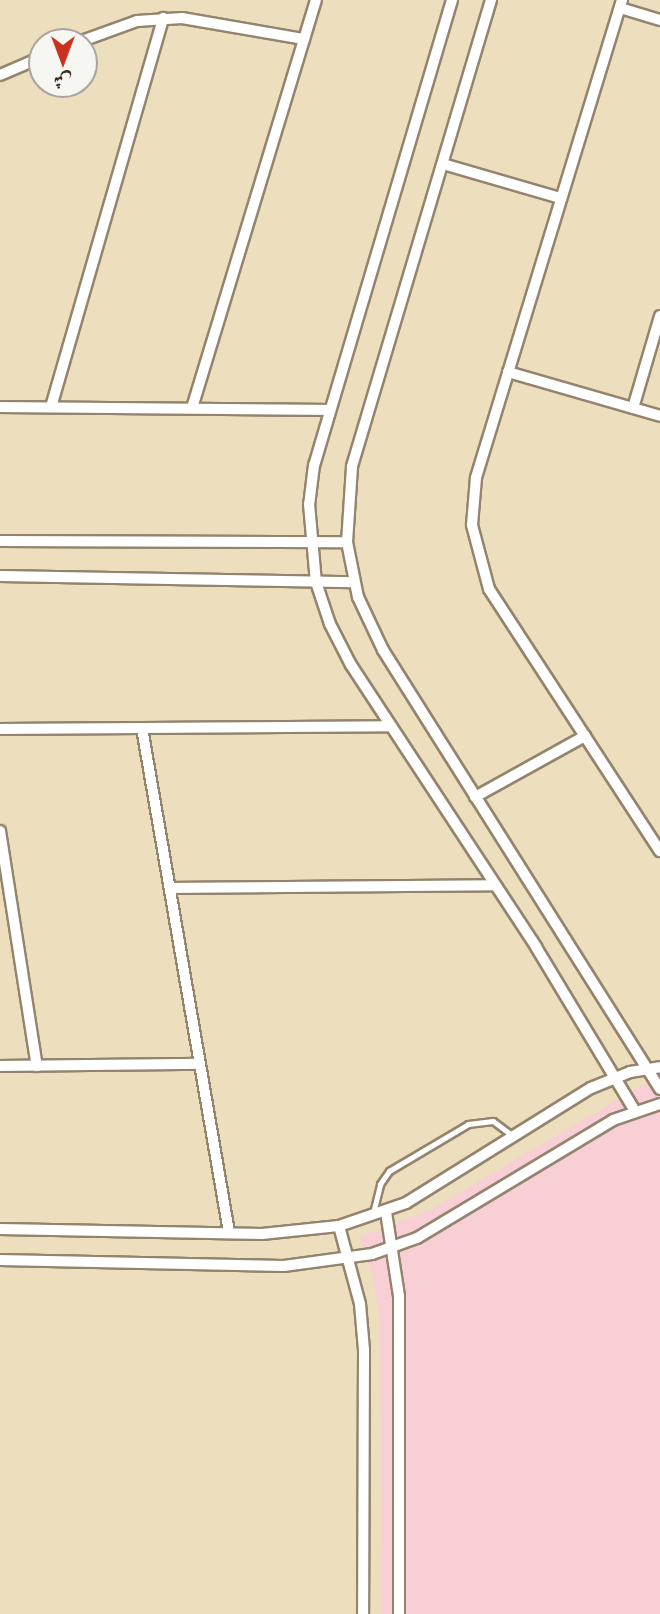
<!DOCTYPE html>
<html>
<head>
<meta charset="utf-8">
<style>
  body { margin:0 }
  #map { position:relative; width:660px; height:1614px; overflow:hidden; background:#eddfbe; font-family:"Gentium Book Plus",Amiri,serif }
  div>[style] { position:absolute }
  .built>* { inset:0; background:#f7cfd4 }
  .roads { filter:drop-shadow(2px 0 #94846e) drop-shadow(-2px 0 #94846e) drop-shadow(0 2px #94846e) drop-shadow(0 -2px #94846e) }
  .service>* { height:5px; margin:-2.5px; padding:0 2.5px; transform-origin:2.5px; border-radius:2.5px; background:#fff }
  .minor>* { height:10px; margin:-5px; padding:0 5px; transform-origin:5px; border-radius:5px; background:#fff }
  span { translate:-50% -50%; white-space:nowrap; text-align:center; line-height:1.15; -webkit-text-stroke:5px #f6f6f2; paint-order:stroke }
  .north { position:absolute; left:28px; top:28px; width:70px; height:70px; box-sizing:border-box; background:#f6f6f2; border:2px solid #aba49d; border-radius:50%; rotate:180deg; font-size:19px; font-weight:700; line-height:28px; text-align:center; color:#3b2a1e }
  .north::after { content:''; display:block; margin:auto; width:24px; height:32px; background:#c8321e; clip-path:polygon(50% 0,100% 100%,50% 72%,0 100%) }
</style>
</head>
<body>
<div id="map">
  <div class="built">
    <i style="clip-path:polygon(660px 1084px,660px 1614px,382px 1614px,380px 1322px,373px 1277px,359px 1237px,430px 1210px,642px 1085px)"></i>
  </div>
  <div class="roads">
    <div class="service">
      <i style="left:373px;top:1213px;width:30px;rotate:-76deg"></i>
      <i style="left:380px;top:1184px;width:16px;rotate:-55deg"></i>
      <i style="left:389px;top:1171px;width:92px;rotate:-30.7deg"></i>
      <i style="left:468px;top:1124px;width:25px;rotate:-7deg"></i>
      <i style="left:493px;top:1121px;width:25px;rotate:37deg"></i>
    </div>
    <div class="minor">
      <i style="left:452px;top:0;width:485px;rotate:106.5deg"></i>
      <i style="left:314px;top:465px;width:39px;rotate:97deg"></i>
      <i style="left:309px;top:504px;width:78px;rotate:84.9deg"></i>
      <i style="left:316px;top:582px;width:44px;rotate:71.6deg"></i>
      <i style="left:330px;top:624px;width:46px;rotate:62.9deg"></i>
      <i style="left:351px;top:665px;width:337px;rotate:56.7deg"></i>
      <i style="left:536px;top:947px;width:192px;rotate:58.9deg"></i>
      <i style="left:491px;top:0;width:487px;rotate:106.6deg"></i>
      <i style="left:352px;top:467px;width:75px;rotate:93.8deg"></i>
      <i style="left:347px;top:542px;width:56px;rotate:78.7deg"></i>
      <i style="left:358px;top:597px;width:59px;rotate:64.7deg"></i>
      <i style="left:383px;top:650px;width:519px;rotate:57.75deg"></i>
      <i style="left:622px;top:0;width:500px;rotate:107deg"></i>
      <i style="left:476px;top:478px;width:47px;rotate:94.9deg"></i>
      <i style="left:472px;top:525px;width:66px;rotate:75.1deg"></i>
      <i style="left:489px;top:589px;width:313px;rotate:56.9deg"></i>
      <i style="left:620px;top:8px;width:42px;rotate:16.7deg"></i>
      <i style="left:79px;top:42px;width:62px;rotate:-19.9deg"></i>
      <i style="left:137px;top:21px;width:45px;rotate:-3.8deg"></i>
      <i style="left:182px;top:18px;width:124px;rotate:9.8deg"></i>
      <i style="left:0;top:75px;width:46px;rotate:-23.2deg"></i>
      <i style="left:443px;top:164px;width:122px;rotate:16.2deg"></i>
      <i style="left:508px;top:372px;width:158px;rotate:16.1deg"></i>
      <i style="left:0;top:407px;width:329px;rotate:0.5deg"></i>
      <i style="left:51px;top:407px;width:405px;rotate:-73.9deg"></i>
      <i style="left:192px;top:408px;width:426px;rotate:-73.1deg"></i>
      <i style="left:633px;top:408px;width:96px;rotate:-73.6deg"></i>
      <i style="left:0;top:541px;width:347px;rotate:0.2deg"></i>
      <i style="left:0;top:576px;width:354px;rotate:1deg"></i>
      <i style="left:142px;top:728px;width:511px;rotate:80.21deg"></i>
      <i style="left:0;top:729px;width:390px;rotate:-0.4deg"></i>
      <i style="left:475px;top:797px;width:126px;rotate:-29deg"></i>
      <i style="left:0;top:831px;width:238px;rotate:81.1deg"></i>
      <i style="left:170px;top:888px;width:322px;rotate:-0.5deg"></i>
      <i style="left:0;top:1066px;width:200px;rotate:-0.6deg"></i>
      <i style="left:386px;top:1212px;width:85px;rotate:81.2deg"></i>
      <i style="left:399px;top:1296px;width:318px;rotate:90deg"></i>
      <i style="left:339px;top:1226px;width:81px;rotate:74.9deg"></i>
      <i style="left:360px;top:1304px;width:46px;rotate:85deg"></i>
      <i style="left:364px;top:1350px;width:264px;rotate:90.2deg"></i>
      <i style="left:0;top:1229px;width:262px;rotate:1.1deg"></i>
      <i style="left:262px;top:1234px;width:77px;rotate:-5.9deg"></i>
      <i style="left:339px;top:1226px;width:71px;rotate:-18.9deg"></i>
      <i style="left:406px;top:1203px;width:218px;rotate:-31.9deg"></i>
      <i style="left:591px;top:1088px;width:42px;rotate:-22.3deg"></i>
      <i style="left:630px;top:1072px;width:30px;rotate:-9deg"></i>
      <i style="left:0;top:1260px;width:284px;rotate:1.2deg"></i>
      <i style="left:284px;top:1266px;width:89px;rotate:-7.8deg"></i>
      <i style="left:372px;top:1254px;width:48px;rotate:-19.6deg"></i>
      <i style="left:417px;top:1238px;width:229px;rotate:-31deg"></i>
      <i style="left:613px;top:1120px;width:50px;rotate:-18.8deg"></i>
    </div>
  </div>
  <div class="north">ش</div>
</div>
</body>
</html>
